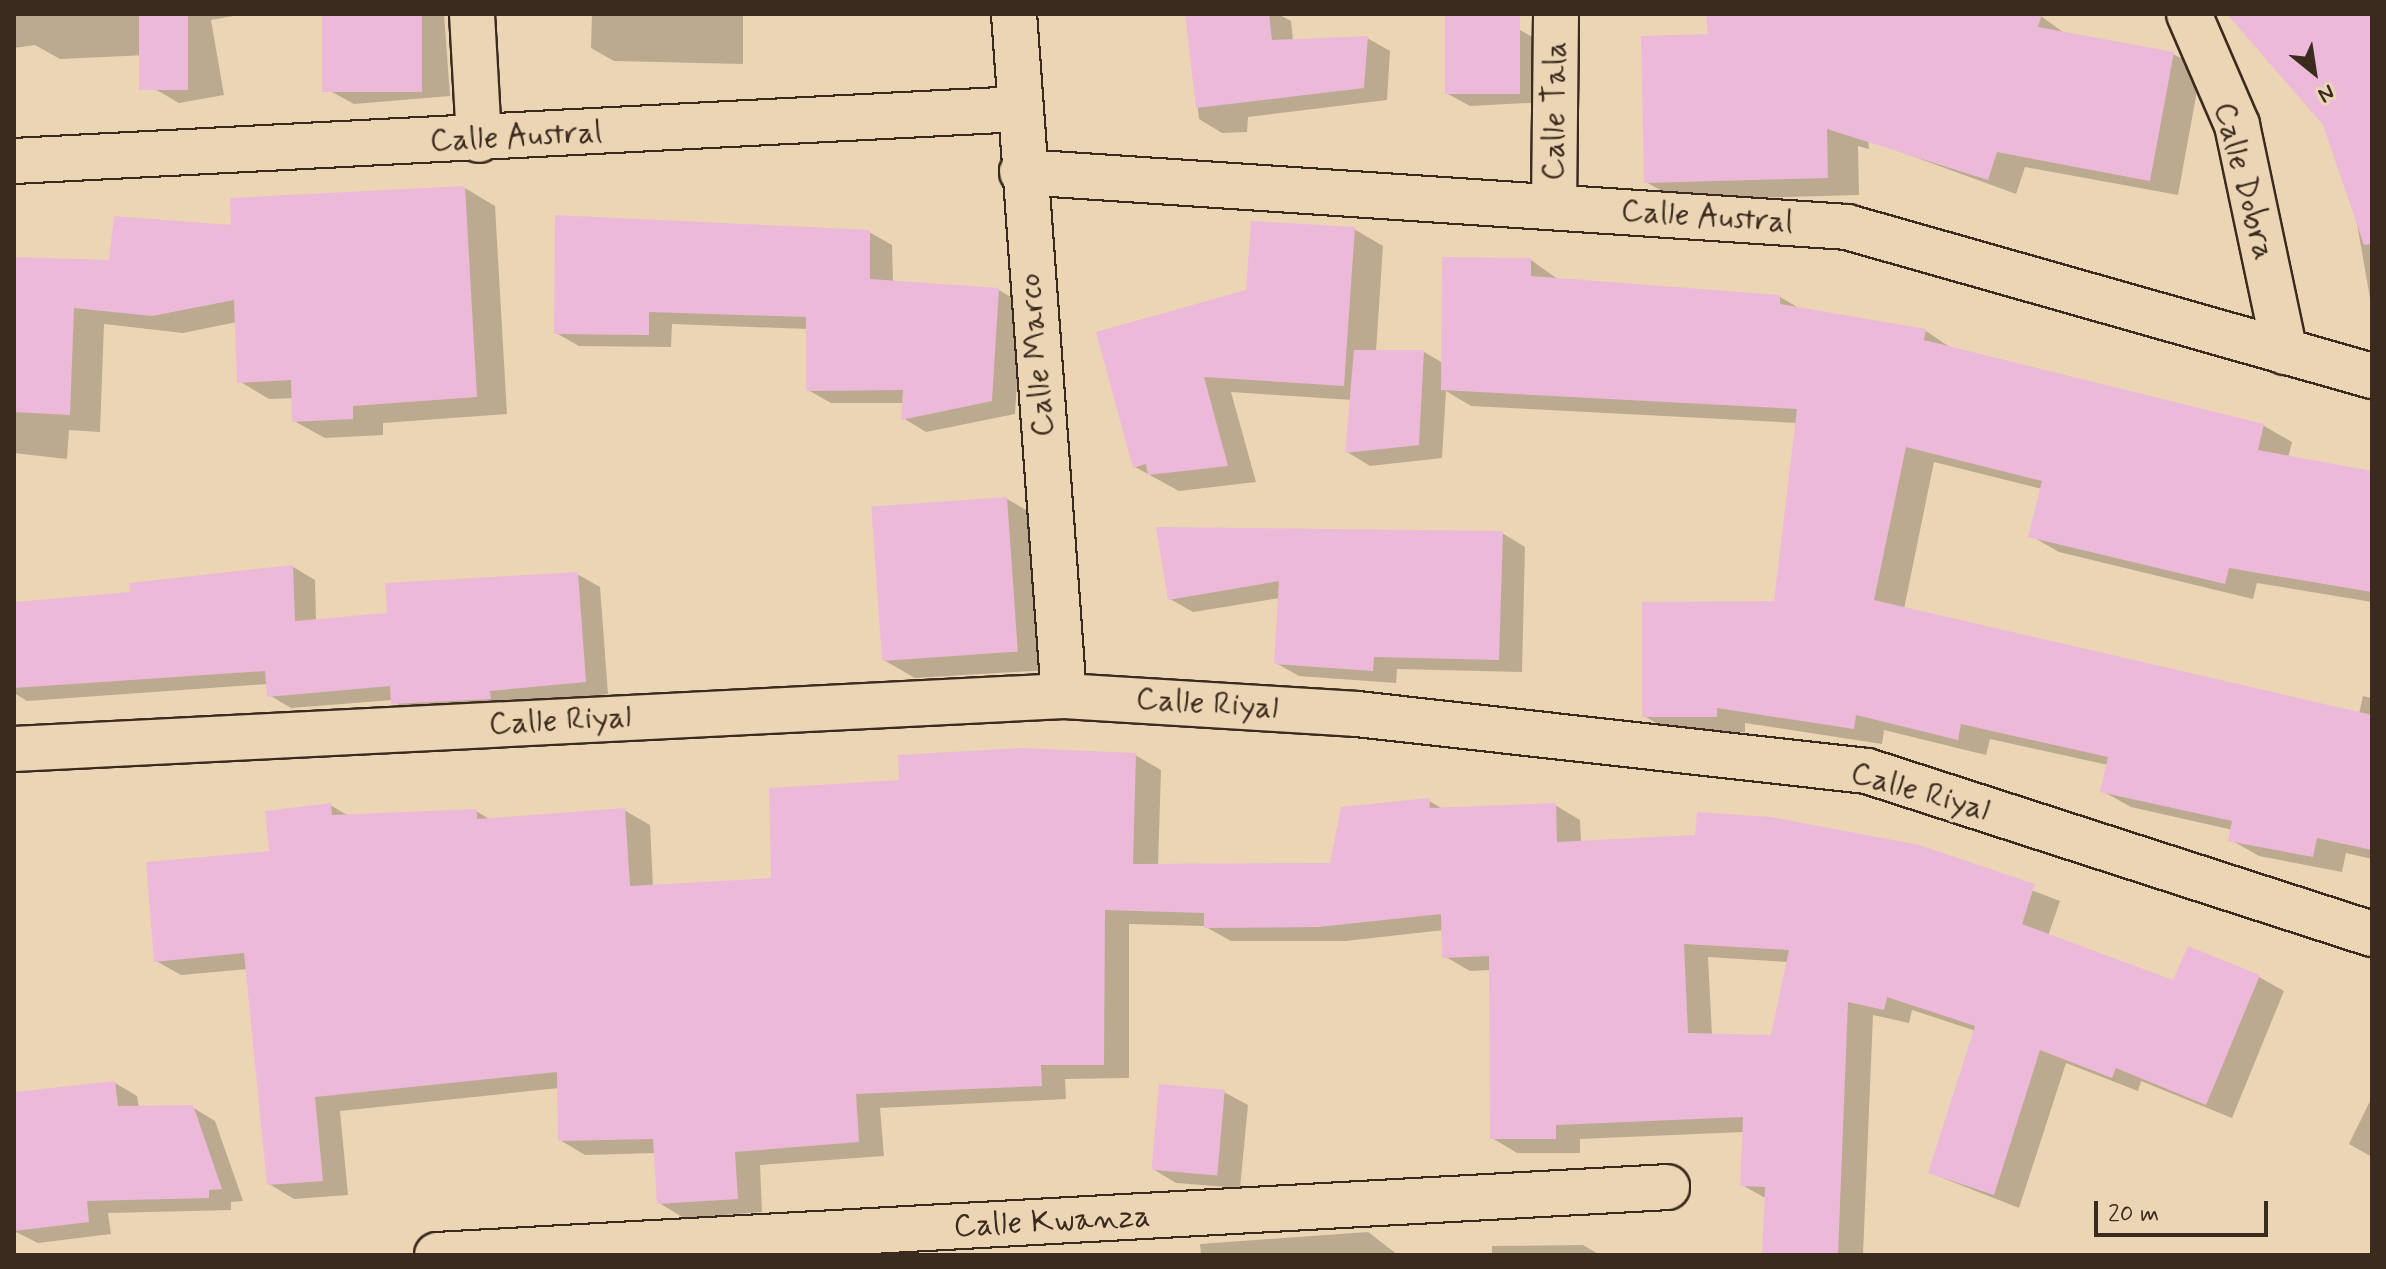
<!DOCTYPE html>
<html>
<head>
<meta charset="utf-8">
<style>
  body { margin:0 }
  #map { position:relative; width:2386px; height:1269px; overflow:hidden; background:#ebd5b4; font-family:Mynerve,sans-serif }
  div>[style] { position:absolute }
  .shadow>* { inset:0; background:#0003 }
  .building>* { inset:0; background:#ecbad8; transform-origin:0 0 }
  .roads { filter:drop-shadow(2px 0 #3b2a1e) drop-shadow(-2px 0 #3b2a1e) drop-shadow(0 2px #3b2a1e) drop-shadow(0 -2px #3b2a1e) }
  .street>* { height:44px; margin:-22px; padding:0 22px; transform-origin:22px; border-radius:22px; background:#ebd5b4 }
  span { translate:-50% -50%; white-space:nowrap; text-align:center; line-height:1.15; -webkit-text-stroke:7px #ebd5b4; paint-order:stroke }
  .street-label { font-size:32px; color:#3b2a1e }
  .frame { position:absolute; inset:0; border:16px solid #3b2a1e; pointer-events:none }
  .north { position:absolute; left:2274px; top:32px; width:80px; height:80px; -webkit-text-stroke:6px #ebd5b4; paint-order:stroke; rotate:150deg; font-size:22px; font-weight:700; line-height:32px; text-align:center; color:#3b2a1e }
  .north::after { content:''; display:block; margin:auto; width:28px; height:36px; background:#3b2a1e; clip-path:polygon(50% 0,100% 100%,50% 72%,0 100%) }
  .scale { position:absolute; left:2094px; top:1201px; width:174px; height:36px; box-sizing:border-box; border:4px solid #3b2a1e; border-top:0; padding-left:10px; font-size:24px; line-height:28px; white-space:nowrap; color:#3b2a1e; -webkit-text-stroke:6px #ebd5b4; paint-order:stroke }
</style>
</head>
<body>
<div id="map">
  <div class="shadow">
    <i style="clip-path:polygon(14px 14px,245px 14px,211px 20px,224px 95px,179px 103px,153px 88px,148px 55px,60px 59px,35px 45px,14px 48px)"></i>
    <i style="clip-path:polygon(324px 14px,444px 14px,450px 96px,354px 104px,330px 91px)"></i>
    <i style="clip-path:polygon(592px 14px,743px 14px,743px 64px,614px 61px,591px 48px)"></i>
    <i style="clip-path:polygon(1187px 14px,1278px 14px,1291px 21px,1293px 41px,1367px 38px,1390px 51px,1387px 100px,1248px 117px,1247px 132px,1222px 133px,1199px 119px)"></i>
    <i style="clip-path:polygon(1447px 14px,1511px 14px,1520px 30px,1544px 44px,1546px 102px,1470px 106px,1446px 93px)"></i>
    <i style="clip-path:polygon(1708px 14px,1855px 14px,1869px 149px,1858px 146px,1859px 195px,1678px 200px,1646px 182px,1710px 36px)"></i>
    <i style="clip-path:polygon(1912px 14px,2038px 14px,2067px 35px,2173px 54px,2201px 69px,2178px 195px,2025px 167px,2016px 194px,1871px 141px)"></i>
    <i style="clip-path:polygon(2259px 14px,2372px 14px,2372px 310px,2355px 212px,2325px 124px)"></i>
    <i style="clip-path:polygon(465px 188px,495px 206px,507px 414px,383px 423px,383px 435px,325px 438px,294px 421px,293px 398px,269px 399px,239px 381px,237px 322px,183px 333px,104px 324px,100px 432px,69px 430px,67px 459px,14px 453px,14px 259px,110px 262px,233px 227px)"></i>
    <i style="clip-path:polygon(1354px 229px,1383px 246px,1376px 352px,1424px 352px,1443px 363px,1531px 260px,1559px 280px,1780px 297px,1802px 310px,1926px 331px,1954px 350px,2264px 426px,2292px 442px,2288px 458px,2372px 473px,2372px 602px,2257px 583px,2253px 599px,2059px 552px,2031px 536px,2042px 489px,1934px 462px,1904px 609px,2359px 714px,2363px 696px,2372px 698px,2372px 859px,2346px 853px,2342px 872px,2259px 856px,2231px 840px,2233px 830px,2131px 807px,2102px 791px,2108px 765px,1990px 739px,1986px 755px,1884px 730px,1882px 744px,1745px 723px,1745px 732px,1672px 732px,1644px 716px,1775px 603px,1797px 423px,1471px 406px,1446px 391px,1442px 458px,1370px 466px,1347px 452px,1352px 400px,1231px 392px,1256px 482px,1179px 491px,1135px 467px,1248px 291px)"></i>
    <i style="clip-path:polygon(869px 232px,892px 245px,893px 283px,999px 290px,1022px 304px,1015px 414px,926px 432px,903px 418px,904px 403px,831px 403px,808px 390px,808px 329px,672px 324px,671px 347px,579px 346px,556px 333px)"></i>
    <i style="clip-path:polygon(1007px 499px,1040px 518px,1049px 670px,915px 678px,882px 659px)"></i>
    <i style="clip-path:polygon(1502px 533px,1525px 547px,1522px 672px,1397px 669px,1396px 683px,1299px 676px,1276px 663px,1280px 598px,1193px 612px,1170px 599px)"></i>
    <i style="clip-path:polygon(293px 567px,315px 580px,316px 621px,389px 615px,577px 574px,600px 587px,608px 694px,415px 716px,392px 700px,291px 708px,269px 695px,268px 684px,27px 701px,14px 693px,14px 604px,132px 594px)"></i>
    <i style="clip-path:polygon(evenodd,1135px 755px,1161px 770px,1158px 866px,1332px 865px,1429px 801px,1445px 810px,1555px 805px,1580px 820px,1581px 843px,1918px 847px,2060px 901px,2048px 936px,2174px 983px,2259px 977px,2284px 991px,2232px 1118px,2141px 1081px,2138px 1091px,2066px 1063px,2019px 1208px,1930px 1173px,1976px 1031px,1912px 1010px,1909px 1023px,1873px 1015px,1863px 1255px,1764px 1255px,1767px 1199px,1742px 1185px,1744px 1132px,1580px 1139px,1580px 1153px,1517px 1153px,1492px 1138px,1491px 970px,1470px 971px,1444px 956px,1444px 930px,1345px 941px,1231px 941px,1204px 926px,1129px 924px,1129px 1078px,1065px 1079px,1066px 1099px,880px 1108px,884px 1156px,760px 1165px,762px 1212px,684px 1218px,659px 1203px,656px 1153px,585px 1155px,560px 1140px,559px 1088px,340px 1111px,348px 1195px,294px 1199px,269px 1184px,248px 969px,181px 975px,156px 961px,330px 805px,349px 816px,476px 811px,491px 820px,624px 810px,650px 825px,653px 887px,773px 880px,901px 782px,1135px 755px,1708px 957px,1788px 962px,1773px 1038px,1712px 1035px,1708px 957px)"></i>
    <i style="clip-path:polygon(115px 1083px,137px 1096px,139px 1108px,192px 1107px,215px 1121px,243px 1201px,231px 1202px,231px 1210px,108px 1213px,111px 1234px,38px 1243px,14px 1231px,14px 1094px)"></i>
    <i style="clip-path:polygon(1224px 1092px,1248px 1105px,1240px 1188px,1176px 1183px,1153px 1169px)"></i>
    <i style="clip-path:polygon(2372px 1097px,2372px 1157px,2349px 1144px)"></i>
    <i style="clip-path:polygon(1368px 1232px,1398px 1255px,1201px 1255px,1200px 1244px)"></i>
    <i style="clip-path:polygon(1583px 1245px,1600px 1255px,1492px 1255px,1492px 1246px)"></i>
  </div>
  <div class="building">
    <i style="left:139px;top:14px;width:49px;height:76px"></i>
    <i style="left:322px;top:14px;width:100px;height:78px"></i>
    <i style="clip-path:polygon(1185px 14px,1269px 14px,1272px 40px,1368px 36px,1364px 88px,1196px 108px)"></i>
    <i style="left:1445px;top:14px;width:75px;height:80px"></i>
    <i style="clip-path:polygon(1706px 14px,2042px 14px,2038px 27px,2174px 52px,2150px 181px,1997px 152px,1988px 180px,1827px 129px,1828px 178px,1644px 183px,1641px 36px,1708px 34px)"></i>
    <i style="clip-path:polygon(2227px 14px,2372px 14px,2372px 244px,2364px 245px,2323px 125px)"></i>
    <i style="clip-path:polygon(465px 186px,477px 397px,353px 406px,353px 419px,292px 422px,291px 380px,237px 383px,234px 300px,152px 316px,74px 308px,70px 415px,14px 412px,14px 257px,109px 260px,114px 216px,231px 225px,230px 198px)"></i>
    <i style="clip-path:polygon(555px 215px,870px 230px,870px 279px,999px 288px,992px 401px,901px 420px,903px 390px,806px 391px,806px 317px,649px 312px,649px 335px,554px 334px)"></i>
    <i style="clip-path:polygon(1251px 221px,1355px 227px,1344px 386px,1204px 377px,1228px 466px,1148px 475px,1146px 464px,1133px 468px,1096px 332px,1246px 290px)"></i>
    <i style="clip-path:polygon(1442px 257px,1531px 258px,1531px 276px,1780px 295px,1780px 304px,1926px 329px,1924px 340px,2264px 424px,2258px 450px,2372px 471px,2372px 592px,2229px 568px,2225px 584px,2028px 537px,2042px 481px,1906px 447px,1874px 600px,2372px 715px,2372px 850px,2317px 838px,2313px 857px,2228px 841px,2232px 821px,2100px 792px,2108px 757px,1961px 724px,1958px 740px,1856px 715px,1854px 729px,1717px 708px,1717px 717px,1642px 717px,1642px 602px,1774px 601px,1797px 409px,1441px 390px)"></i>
    <i style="clip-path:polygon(1354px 350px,1424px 350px,1419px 445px,1345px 453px)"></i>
    <i style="left:1007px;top:497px;width:155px;height:136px;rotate:86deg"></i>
    <i style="clip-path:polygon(1156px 527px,1503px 531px,1499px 660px,1374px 657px,1373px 671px,1274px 664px,1279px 581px,1168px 600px)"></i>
    <i style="clip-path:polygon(293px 565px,295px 621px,387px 613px,385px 583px,578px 572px,586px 682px,490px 691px,491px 699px,391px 704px,390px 686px,267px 697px,265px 671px,14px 688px,14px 602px,130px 592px,129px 583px)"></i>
    <i style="clip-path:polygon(evenodd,1021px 748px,1136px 753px,1133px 864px,1330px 863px,1341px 807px,1429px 798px,1430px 808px,1556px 803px,1557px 842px,1695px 835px,1697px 812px,1772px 817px,1919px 845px,2035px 884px,2022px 924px,2173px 980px,2188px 946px,2260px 975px,2206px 1105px,2116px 1068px,2112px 1078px,2040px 1050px,1994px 1195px,1928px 1173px,1975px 1026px,1887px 997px,1884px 1010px,1848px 1002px,1838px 1255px,1762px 1255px,1765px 1187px,1740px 1186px,1743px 1117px,1556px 1125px,1556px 1139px,1490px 1139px,1489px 956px,1442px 958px,1441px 914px,1318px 927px,1204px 928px,1204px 913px,1105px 910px,1104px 1065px,1041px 1065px,1042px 1086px,856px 1094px,859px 1142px,735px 1152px,738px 1199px,657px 1204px,653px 1139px,558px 1141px,557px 1072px,315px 1097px,323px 1181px,267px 1185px,244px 953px,154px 962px,146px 862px,269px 851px,265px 811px,331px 803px,332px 815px,477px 809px,477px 819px,625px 808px,630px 886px,771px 878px,769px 788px,899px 780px,898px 755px,1021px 748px,1684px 944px,1789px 950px,1771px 1035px,1688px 1033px,1684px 944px)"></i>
    <i style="clip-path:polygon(115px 1081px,118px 1106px,193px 1105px,222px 1189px,209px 1190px,209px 1198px,87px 1201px,89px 1222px,14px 1231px,14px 1092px)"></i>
    <i style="left:1159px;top:1084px;width:66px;height:86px;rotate:5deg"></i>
  </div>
  <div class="roads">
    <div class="street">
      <i style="left:472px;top:14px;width:126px;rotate:86.8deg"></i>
      <i style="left:1014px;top:14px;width:684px;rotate:85.81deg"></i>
      <i style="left:2189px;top:14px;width:121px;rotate:66.6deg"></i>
      <i style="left:2237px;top:125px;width:232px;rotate:78.1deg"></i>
      <i style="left:14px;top:161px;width:1006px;rotate:-2.96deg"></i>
      <i style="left:1022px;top:172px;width:827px;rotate:3.81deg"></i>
      <i style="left:1847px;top:227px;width:546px;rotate:15.84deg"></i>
      <i style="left:1554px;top:207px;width:193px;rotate:-89.4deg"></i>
      <i style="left:14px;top:749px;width:1051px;rotate:-2.89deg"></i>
      <i style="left:1064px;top:696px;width:294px;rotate:3.5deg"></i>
      <i style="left:1357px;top:714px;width:513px;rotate:6.38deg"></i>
      <i style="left:1867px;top:771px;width:531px;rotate:17.89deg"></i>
      <i style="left:437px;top:1255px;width:1232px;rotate:-3.16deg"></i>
    </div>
  </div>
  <div class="street-label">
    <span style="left:1555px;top:111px;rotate:-89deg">Calle Tala</span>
    <span style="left:516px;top:137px;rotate:-3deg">Calle Austral</span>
    <span style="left:2244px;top:181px;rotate:75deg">Calle Dobra</span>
    <span style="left:1707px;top:217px;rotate:4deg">Calle Austral</span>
    <span style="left:1037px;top:355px;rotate:-95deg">Calle Marco</span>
    <span style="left:1207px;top:704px;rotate:4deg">Calle Riyal</span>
    <span style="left:560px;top:721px;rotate:-3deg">Calle Riyal</span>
    <span style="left:1920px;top:792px;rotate:16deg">Calle Riyal</span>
    <span style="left:1052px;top:1222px;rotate:-3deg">Calle Kwanza</span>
  </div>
  <div class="frame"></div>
  <div class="north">N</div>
  <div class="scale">20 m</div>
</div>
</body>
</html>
